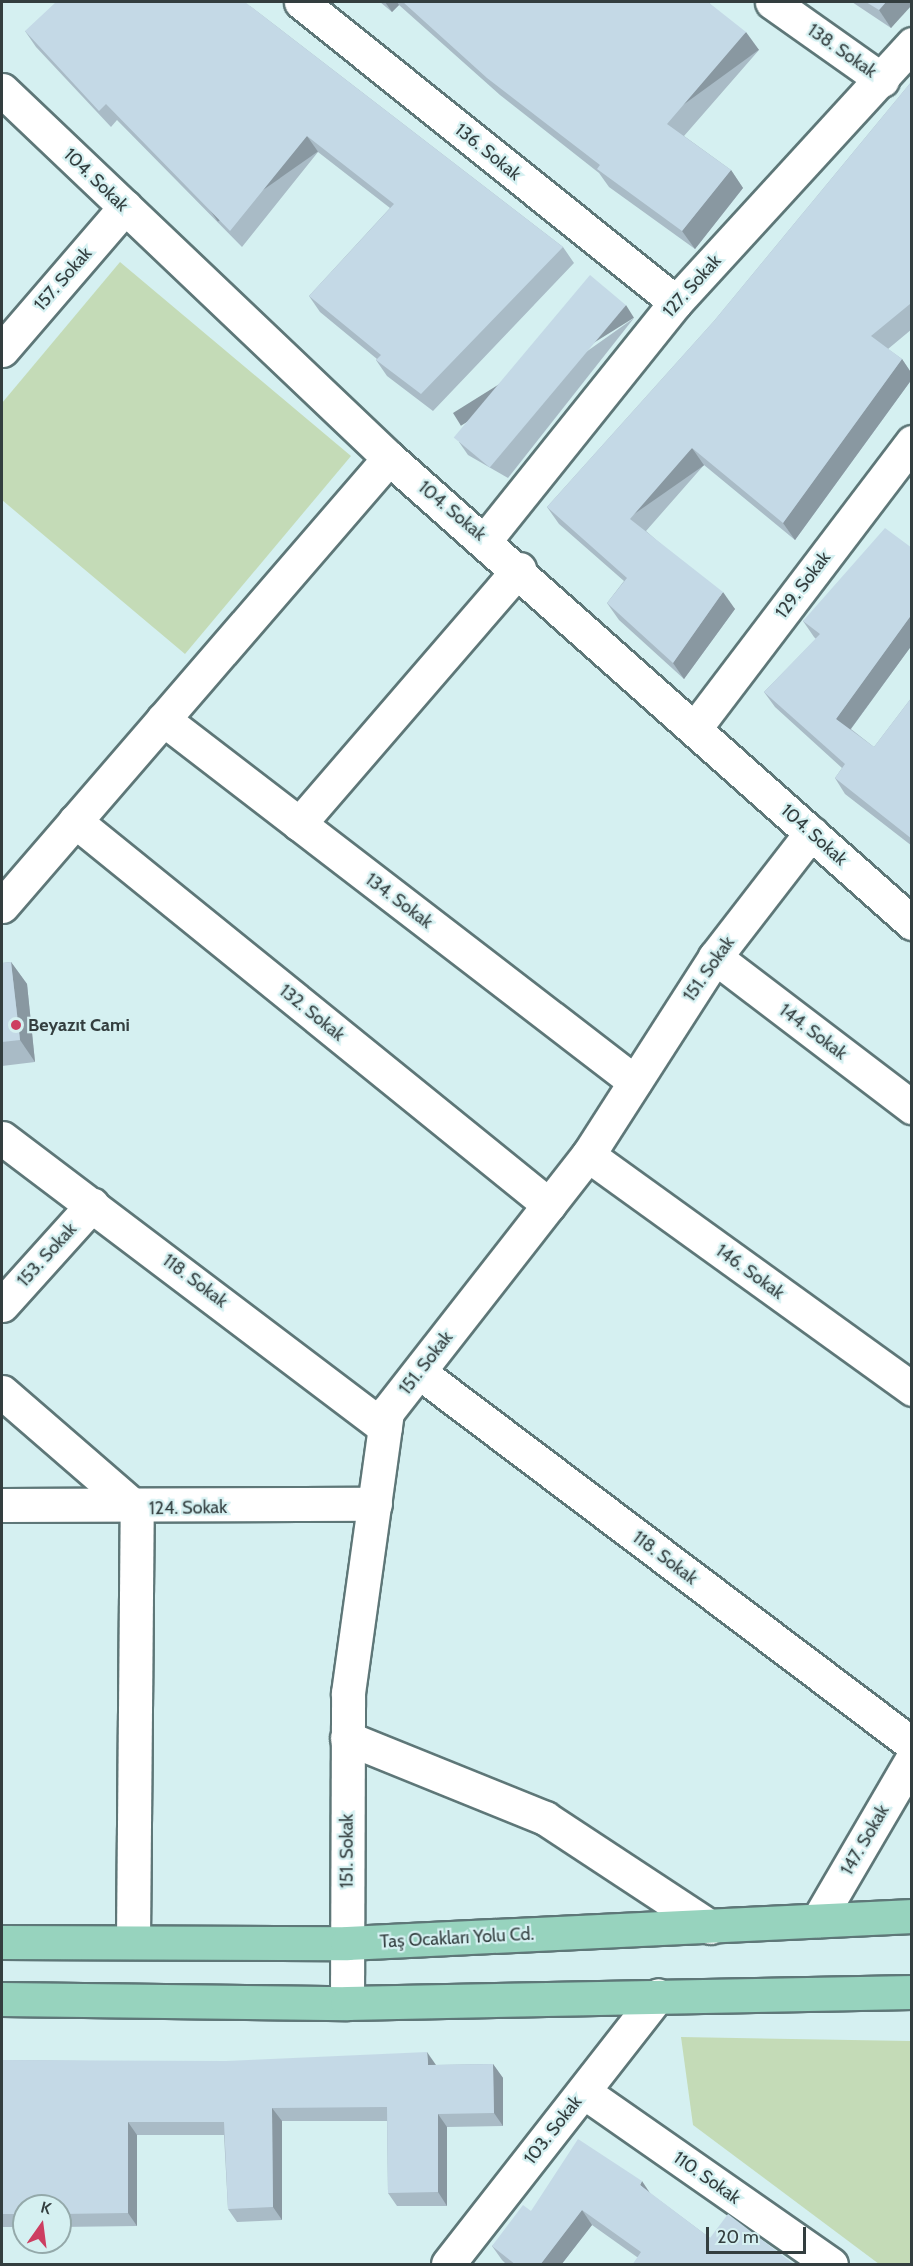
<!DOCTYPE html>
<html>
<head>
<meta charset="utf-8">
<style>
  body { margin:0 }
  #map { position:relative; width:913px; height:2266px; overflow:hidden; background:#d5f0f1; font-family:Cabin,sans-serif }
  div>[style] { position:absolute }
  .green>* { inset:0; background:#c4dbb7 }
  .roads { filter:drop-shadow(2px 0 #5e7778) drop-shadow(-2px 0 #5e7778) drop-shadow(0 2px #5e7778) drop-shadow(0 -2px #5e7778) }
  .minor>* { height:33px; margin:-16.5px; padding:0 16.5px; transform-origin:16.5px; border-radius:16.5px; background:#fff }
  .major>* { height:33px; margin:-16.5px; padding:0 16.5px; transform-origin:16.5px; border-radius:16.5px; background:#97d3be }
  .wall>* { inset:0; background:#a9bbc6 }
  .shaded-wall>* { inset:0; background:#8998a1; transform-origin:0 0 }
  .building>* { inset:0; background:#c4d9e6; transform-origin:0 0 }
  .dots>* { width:16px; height:16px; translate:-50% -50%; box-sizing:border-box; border:3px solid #d5f0f1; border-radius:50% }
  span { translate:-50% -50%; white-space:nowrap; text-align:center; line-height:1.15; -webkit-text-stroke:4.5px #d5f0f1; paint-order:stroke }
  .street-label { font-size:18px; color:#333e3f }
  .poi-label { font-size:18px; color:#333e3f; font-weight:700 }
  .left { translate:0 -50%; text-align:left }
  .frame { position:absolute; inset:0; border:3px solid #333e3f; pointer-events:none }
  .north { position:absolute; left:12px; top:2194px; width:60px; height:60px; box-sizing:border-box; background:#d5f0f1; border:2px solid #94a9aa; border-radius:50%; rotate:14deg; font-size:16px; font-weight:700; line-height:24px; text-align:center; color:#333e3f }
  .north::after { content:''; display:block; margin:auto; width:21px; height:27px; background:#cd3e61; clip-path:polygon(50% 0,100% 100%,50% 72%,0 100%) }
  .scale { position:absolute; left:706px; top:2227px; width:100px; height:27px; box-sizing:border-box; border:3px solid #333e3f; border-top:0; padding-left:8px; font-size:18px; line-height:21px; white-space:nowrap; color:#333e3f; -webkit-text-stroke:4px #d5f0f1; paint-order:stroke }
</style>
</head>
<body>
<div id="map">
  <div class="green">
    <i style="clip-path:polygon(120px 262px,351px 456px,185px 654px,2px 500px,2px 403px)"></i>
    <i style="clip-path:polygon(681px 2037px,911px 2041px,911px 2264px,879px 2264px,693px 2125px)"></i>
  </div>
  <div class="roads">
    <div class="minor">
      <i style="left:301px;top:2px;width:480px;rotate:38.7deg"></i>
      <i style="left:772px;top:2px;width:135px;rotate:35.3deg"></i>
      <i style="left:2px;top:90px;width:534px;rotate:43.56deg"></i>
      <i style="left:389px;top:458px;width:700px;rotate:41.64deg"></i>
      <i style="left:2px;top:350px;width:189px;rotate:-49.3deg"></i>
      <i style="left:486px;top:539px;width:304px;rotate:-51.3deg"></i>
      <i style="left:676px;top:302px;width:350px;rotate:-47.5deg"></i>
      <i style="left:163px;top:719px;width:595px;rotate:37.56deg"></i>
      <i style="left:695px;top:728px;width:359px;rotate:-52.8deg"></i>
      <i style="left:75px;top:821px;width:610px;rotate:39.01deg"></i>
      <i style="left:299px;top:824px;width:337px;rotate:-49.2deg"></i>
      <i style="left:2px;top:906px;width:592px;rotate:-49.18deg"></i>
      <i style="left:715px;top:957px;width:248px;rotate:37.3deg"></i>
      <i style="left:2px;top:1138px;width:480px;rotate:37.1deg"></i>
      <i style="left:588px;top:1155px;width:400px;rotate:35.8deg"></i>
      <i style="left:2px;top:1305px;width:135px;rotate:-48deg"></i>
      <i style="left:419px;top:1372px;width:618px;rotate:37.04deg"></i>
      <i style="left:2px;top:1392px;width:179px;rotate:40.9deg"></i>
      <i style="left:2px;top:1505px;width:373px;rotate:-0.2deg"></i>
      <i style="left:347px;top:1738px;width:214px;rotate:22deg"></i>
      <i style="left:545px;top:1818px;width:198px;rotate:33.4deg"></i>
      <i style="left:818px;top:1920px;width:186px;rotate:-59.7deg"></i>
      <i style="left:133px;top:1939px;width:430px;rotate:-89.5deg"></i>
      <i style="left:347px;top:2003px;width:310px;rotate:-89.8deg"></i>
      <i style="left:348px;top:1693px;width:284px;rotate:-82.1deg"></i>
      <i style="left:387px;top:1412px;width:326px;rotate:-52deg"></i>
      <i style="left:588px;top:1155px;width:235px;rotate:-57.3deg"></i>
      <i style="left:715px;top:957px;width:157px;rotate:-52.3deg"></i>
      <i style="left:584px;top:2092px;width:301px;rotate:34.9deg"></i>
      <i style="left:448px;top:2264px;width:341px;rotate:-52deg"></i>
    </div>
    <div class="major">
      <i style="left:2px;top:1942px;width:345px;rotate:0.2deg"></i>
      <i style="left:347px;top:1943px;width:566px;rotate:-2.74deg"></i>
      <i style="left:2px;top:1999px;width:345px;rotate:0.7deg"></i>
      <i style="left:347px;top:2003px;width:565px;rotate:-1.12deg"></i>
    </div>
  </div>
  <div class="wall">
    <i style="clip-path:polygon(380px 2px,708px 2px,759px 50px,684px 136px,731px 170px,743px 188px,695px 249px,609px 187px,599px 173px,500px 95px,399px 5px,392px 12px)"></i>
    <i style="clip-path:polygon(852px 2px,912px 2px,891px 28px)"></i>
    <i style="clip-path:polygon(250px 6px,563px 247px,574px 263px,433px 411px,387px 376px,376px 360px,377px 359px,320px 312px,309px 296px,390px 208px,318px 152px,242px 247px,117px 120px,111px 127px,36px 47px,25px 31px)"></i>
    <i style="clip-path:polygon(912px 81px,912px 329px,888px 349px,902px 359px,912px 374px,912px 379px,795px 540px,704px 465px,646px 531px,735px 609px,684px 679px,619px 620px,607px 603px,624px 581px,559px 524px,547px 507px,714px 321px)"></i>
    <i style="clip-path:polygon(634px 318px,508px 478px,468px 455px,459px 442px)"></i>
    <i style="clip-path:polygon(912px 548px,912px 645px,851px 729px,874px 747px,912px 697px,912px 846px,845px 794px,835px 778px,842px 768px,775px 707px,764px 692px,816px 639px,814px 637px,803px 621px)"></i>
    <i style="clip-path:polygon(11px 962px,27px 984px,35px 1062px,2px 1066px,2px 963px)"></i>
    <i style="clip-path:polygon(2px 2060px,436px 2065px,493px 2064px,503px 2078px,503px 2126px,447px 2127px,447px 2206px,397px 2206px,388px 2193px,387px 2121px,282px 2121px,282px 2220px,237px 2222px,228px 2209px,224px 2135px,137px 2135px,137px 2226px,60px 2227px,60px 2206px,24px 2206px,24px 2227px,2px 2227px)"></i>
    <i style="clip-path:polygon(651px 2194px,710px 2238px,795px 2265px,637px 2257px,592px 2225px,561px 2265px,507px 2265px,502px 2260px,492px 2246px,531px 2211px)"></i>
  </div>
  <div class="shaded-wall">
    <i style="clip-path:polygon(385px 2px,397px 2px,399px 5px,392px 12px)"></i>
    <i style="clip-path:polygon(886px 2px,912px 2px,912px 5px,891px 28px,879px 10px)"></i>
    <i style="left:746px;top:32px;width:22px;height:121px;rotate:54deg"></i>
    <i style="left:307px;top:136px;width:19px;height:122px;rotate:55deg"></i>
    <i style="clip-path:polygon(731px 170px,743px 188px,695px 249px,682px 231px)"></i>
    <i style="left:626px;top:305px;width:15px;height:204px;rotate:58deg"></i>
    <i style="clip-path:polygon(902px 359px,912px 374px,912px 379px,795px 540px,783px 523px)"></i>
    <i style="left:692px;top:448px;width:21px;height:94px;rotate:55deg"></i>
    <i style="clip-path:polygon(723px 592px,735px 609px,684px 679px,673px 663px)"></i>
    <i style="clip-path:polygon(912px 614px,912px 645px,847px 734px,836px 719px)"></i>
    <i style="clip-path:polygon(11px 962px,27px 984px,35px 1062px,20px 1040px)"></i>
    <i style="clip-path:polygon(427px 2052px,436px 2065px,428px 2065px)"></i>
    <i style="clip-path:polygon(493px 2064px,503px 2078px,503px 2126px,494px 2113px)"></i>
    <i style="clip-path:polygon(272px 2108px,282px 2121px,282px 2220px,273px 2207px)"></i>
    <i style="clip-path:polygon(438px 2114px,447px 2127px,447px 2206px,438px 2192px)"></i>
    <i style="clip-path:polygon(128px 2122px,137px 2135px,137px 2226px,128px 2213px)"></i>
    <i style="clip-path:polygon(642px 2181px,652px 2196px,640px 2185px)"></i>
    <i style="clip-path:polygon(582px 2210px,592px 2225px,561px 2265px,540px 2265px)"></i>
  </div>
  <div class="building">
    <i style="clip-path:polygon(56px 2px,245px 2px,563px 247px,421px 394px,376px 360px,381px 355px,309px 296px,394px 204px,307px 136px,230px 231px,106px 104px,99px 111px,25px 31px)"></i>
    <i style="clip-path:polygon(403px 2px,708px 2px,746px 32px,667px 124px,731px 170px,682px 231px,597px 169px,600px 165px,487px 78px)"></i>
    <i style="clip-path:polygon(866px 2px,886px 2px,879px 10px)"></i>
    <i style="clip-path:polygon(912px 81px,912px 304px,910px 304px,871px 336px,902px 359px,783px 523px,692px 448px,630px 519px,723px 592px,673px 663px,607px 603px,627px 578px,547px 507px,714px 321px)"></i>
    <i style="left:590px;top:275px;width:47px;height:212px;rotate:40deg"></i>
    <i style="clip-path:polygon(885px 528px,912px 548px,912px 614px,836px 719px,874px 747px,912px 697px,912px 839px,835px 778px,845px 764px,764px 692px,820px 634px,803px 621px)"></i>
    <i style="clip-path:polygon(11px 962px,20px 1040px,2px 1042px,2px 963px)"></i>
    <i style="clip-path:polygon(427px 2052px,428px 2065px,493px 2064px,494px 2113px,438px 2114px,438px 2192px,388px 2193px,387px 2107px,272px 2108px,273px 2207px,228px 2209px,224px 2122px,128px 2122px,128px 2213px,60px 2214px,60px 2206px,24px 2206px,24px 2214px,2px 2214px,2px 2060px,226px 2061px)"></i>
    <i style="clip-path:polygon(578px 2139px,642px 2181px,640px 2185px,710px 2238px,728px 2214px,795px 2265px,632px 2265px,641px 2252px,582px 2210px,540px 2265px,516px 2265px,492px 2246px,523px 2205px,531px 2211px)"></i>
  </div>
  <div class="dots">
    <i style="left:16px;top:1025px;background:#cd3e61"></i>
  </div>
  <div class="street-label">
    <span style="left:842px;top:51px;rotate:35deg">138. Sokak</span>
    <span style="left:488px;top:152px;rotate:39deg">136. Sokak</span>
    <span style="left:96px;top:180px;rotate:44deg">104. Sokak</span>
    <span style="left:63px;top:279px;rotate:-49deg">157. Sokak</span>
    <span style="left:692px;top:286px;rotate:-48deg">127. Sokak</span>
    <span style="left:452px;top:511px;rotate:40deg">104. Sokak</span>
    <span style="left:803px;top:585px;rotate:-53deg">129. Sokak</span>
    <span style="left:814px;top:835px;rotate:42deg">104. Sokak</span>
    <span style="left:399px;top:901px;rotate:37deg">134. Sokak</span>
    <span style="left:709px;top:969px;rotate:-55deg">151. Sokak</span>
    <span style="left:312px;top:1013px;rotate:39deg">132. Sokak</span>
    <span style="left:813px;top:1032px;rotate:37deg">144. Sokak</span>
    <span style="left:47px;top:1255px;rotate:-48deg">153. Sokak</span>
    <span style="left:750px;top:1272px;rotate:36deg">146. Sokak</span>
    <span style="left:195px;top:1281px;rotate:37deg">118. Sokak</span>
    <span style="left:426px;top:1363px;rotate:-52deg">151. Sokak</span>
    <span style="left:188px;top:1508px;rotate:-1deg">124. Sokak</span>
    <span style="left:665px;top:1558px;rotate:37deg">118. Sokak</span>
    <span style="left:865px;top:1840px;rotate:-60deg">147. Sokak</span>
    <span style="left:347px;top:1851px;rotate:-90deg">151. Sokak</span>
    <span style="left:457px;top:1938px;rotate:-3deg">Taş Ocakları Yolu Cd.</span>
    <span style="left:553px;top:2130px;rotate:-52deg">103. Sokak</span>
    <span style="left:707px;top:2178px;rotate:35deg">110. Sokak</span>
  </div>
  <div class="poi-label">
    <span class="left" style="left:28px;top:1025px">Beyazıt Cami</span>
  </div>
  <div class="frame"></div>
  <div class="north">K</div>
  <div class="scale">20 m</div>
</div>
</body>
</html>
